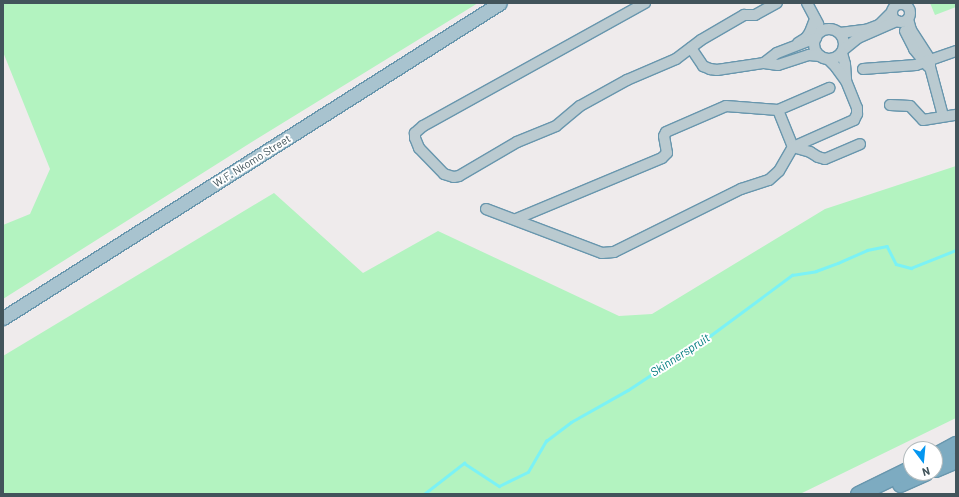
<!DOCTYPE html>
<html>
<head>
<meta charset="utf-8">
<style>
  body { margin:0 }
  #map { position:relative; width:959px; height:497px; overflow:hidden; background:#efebec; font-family:Barlow,sans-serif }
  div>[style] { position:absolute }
  .green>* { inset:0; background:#b3f3c0 }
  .stream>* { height:2.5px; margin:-1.25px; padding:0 1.25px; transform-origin:1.25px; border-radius:1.25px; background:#7bf2f5 }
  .roads { filter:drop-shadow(1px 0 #6896ad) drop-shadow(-1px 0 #6896ad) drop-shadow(0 1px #6896ad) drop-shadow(0 -1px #6896ad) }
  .minor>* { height:10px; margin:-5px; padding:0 5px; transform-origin:5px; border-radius:5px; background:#bacad0 }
  .minor>.ring { margin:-5px; padding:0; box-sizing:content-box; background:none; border:10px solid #bacad0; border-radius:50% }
  .major>* { height:13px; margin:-6.5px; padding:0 6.5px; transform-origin:6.5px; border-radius:6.5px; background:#a8c3cf }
  .highway>* { height:15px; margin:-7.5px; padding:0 7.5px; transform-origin:7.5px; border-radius:7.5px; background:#7dabc1 }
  span { translate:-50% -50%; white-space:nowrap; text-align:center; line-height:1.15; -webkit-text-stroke:4px #fff; paint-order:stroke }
  .street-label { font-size:11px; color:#42545b }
  .water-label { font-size:12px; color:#057e80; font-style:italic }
  .frame { position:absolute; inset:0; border:4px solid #42545b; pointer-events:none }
  .north { position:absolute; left:903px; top:441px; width:40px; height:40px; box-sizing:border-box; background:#fff; border:1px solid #b3bbbd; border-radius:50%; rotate:164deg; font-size:11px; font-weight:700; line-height:16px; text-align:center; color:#42545b }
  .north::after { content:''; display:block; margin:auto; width:14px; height:18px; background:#0496f0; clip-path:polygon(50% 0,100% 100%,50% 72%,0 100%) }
</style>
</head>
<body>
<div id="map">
  <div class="green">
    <i style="clip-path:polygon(3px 3px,478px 3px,255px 140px,3px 299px,3px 225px,30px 214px,50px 169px,3px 52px)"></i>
    <i style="clip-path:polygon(930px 3px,956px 3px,956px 7px,935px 15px)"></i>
    <i style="clip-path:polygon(956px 166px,956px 418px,800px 494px,3px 494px,3px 356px,274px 193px,363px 273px,438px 231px,619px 316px,652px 314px,825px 209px)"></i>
  </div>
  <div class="stream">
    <i style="left:424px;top:494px;width:51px;rotate:-37.8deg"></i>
    <i style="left:464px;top:463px;width:42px;rotate:33.3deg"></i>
    <i style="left:499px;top:486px;width:32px;rotate:-26deg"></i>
    <i style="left:528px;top:472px;width:36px;rotate:-60deg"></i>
    <i style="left:546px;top:441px;width:31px;rotate:-37deg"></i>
    <i style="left:571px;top:422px;width:65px;rotate:-29.3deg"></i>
    <i style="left:628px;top:390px;width:100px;rotate:-33.5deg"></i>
    <i style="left:711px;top:335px;width:101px;rotate:-36.5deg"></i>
    <i style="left:792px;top:275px;width:24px;rotate:-9deg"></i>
    <i style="left:816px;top:271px;width:23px;rotate:-20deg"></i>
    <i style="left:838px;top:263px;width:32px;rotate:-24deg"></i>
    <i style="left:867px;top:250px;width:20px;rotate:-11deg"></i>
    <i style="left:887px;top:246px;width:20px;rotate:63deg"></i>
    <i style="left:896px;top:264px;width:16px;rotate:15deg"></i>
    <i style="left:911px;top:268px;width:48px;rotate:-21.8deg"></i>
  </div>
  <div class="roads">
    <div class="minor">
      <i style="left:645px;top:3px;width:254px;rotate:151deg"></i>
      <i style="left:423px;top:126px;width:11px;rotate:139deg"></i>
      <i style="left:415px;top:133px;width:5px;rotate:90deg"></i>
      <i style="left:415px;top:138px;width:11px;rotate:68deg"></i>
      <i style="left:419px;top:148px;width:36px;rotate:46deg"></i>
      <i style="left:444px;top:174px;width:10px;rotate:17deg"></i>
      <i style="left:454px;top:177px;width:5px;rotate:-11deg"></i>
      <i style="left:459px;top:176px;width:67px;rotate:-30.4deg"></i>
      <i style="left:517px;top:142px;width:42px;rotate:-22.3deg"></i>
      <i style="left:556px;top:126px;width:31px;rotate:-40deg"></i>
      <i style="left:580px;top:106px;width:54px;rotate:-29deg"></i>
      <i style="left:627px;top:80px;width:53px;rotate:-23.2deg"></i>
      <i style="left:676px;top:59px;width:31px;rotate:-37deg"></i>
      <i style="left:701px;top:40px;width:50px;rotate:-30.2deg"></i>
      <i style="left:744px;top:15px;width:11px"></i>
      <i style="left:755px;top:15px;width:25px;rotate:-29deg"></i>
      <i style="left:807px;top:3px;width:24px;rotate:62deg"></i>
      <i class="ring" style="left:892px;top:4px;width:8px;height:8px"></i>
      <i style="left:908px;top:19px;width:11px;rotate:75deg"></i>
      <i style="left:911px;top:30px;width:35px;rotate:57deg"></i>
      <i style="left:930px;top:59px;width:8px;rotate:90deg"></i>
      <i style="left:930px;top:67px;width:51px;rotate:75.1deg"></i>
      <i class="ring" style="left:814px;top:29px;width:20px;height:20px"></i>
      <i style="left:905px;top:31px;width:20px;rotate:63deg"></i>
      <i style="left:914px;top:49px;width:22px;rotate:51deg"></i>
      <i style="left:840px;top:33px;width:26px;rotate:-7deg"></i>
      <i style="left:866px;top:30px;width:14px;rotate:-21deg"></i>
      <i style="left:879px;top:25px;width:18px;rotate:-45deg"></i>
      <i style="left:798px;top:43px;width:9px;rotate:-32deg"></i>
      <i style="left:806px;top:38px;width:7px;rotate:-56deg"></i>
      <i style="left:810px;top:32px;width:14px;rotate:-69deg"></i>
      <i style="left:691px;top:48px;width:22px;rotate:56deg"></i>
      <i style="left:703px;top:66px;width:8px;rotate:23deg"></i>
      <i style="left:710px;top:69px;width:7px;rotate:8deg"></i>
      <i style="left:717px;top:70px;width:48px;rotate:-8.5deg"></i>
      <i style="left:764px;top:63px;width:16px;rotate:-38deg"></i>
      <i style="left:777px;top:53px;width:42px;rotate:-21deg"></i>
      <i style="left:843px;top:50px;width:19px;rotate:-39deg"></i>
      <i style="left:858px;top:38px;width:43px;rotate:-23.6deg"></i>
      <i style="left:842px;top:53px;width:11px;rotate:75deg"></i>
      <i style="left:845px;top:64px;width:16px;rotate:86deg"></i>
      <i style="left:764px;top:63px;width:14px;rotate:8deg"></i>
      <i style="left:778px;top:65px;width:33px;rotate:-18deg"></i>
      <i style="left:809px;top:55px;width:11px;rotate:5deg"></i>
      <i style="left:863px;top:69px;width:53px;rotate:-4.3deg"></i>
      <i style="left:916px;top:65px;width:42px;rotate:-19.3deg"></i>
      <i style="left:890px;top:105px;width:20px;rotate:3deg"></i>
      <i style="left:910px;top:106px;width:19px;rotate:47deg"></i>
      <i style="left:923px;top:120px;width:33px;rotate:-9deg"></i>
      <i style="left:778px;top:110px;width:40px;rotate:68deg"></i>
      <i style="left:793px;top:147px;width:18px;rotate:16deg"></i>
      <i style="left:810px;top:152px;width:9px;rotate:32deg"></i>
      <i style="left:818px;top:157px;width:7px;rotate:16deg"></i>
      <i style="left:825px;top:159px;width:38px;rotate:-23deg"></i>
      <i style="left:486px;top:209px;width:124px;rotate:20.8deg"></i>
      <i style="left:602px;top:253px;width:12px;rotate:-5deg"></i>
      <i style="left:614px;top:252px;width:142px;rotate:-26.4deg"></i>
      <i style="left:741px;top:189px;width:29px;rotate:-18deg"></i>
      <i style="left:769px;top:180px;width:13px;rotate:-42deg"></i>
      <i style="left:779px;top:171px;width:28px;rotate:-60deg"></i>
      <i style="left:793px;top:147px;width:67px;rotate:-23.9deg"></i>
      <i style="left:854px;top:120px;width:7px;rotate:-63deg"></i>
      <i style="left:857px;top:114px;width:6px;rotate:-90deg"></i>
      <i style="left:857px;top:108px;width:29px;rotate:-112deg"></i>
      <i style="left:846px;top:81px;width:17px;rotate:-126deg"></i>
      <i style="left:836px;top:67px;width:11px;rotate:-135deg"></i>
      <i style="left:516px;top:219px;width:158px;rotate:-22.7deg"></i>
      <i style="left:662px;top:158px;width:7px;rotate:-45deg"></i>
      <i style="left:667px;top:153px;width:17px;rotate:-100deg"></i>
      <i style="left:664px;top:136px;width:4px;rotate:-63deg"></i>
      <i style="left:666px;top:132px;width:65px;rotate:-23.4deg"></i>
      <i style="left:726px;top:106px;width:52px;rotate:4.4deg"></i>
      <i style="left:778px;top:110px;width:56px;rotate:-23.3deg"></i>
    </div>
    <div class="major">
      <i style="left:3px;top:318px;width:588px;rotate:-32.37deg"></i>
    </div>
    <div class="highway">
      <i style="left:935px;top:455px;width:24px;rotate:-28deg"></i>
      <i style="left:935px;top:469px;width:23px;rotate:-23deg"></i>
      <i style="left:900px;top:484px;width:27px;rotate:-24deg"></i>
      <i style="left:858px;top:494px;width:59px;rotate:-26.1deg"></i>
    </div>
  </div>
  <div class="street-label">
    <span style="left:252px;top:161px;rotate:-32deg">W.F. Nkomo Street</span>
  </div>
  <div class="water-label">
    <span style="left:680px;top:355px;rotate:-33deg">Skinnerspruit</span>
  </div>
  <div class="frame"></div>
  <div class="north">N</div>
</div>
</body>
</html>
